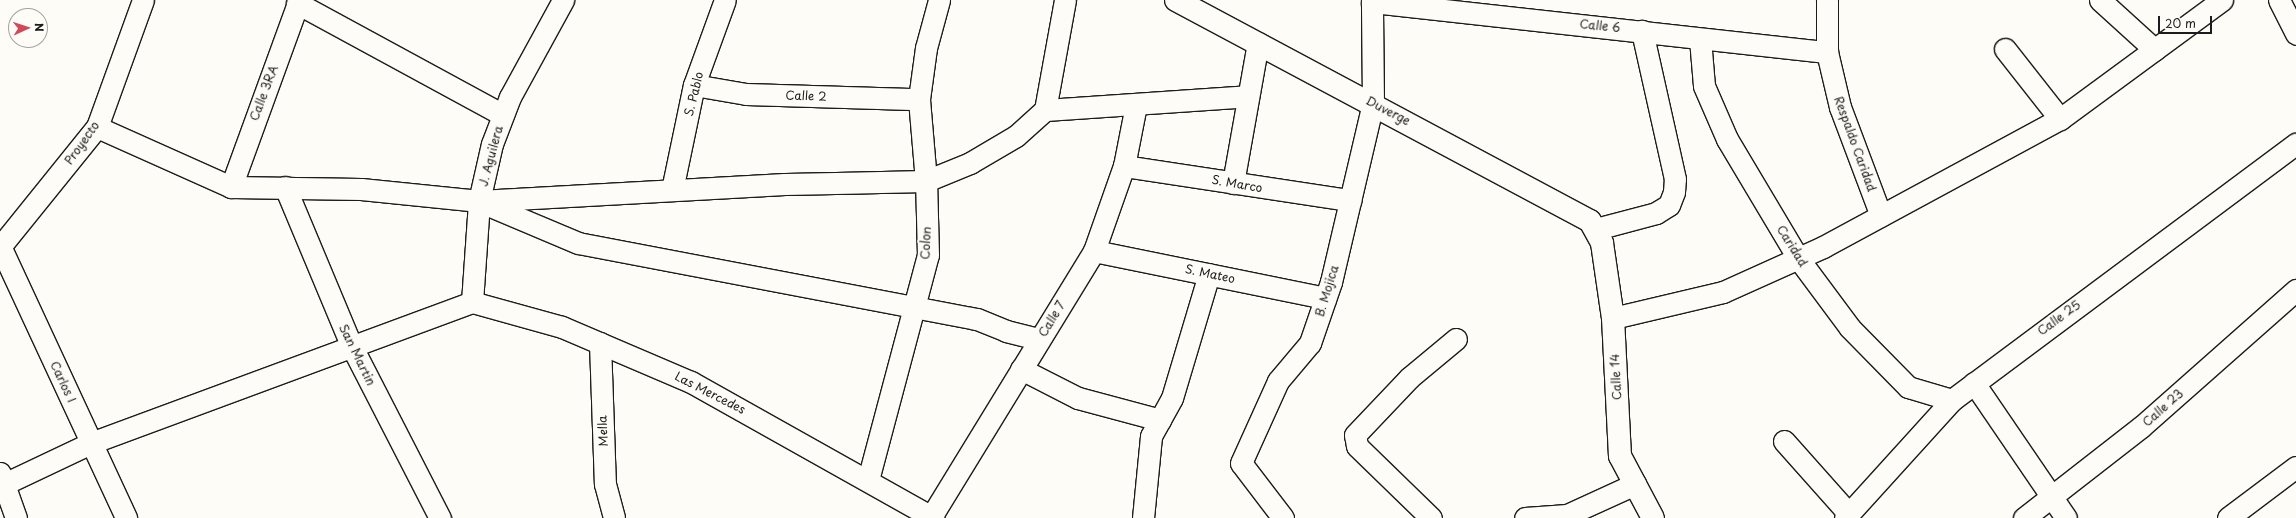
<!DOCTYPE html>
<html>
<head>
<meta charset="utf-8">
<style>
  body { margin:0 }
  #map { position:relative; width:2296px; height:518px; overflow:hidden; background:#fdfcf7; font-family:"Playpen Sans",sans-serif }
  div>[style] { position:absolute }
  .roads { filter:drop-shadow(1px 0 #1c1c1c) drop-shadow(-1px 0 #1c1c1c) drop-shadow(0 1px #1c1c1c) drop-shadow(0 -1px #1c1c1c) }
  .minor>* { height:21px; margin:-10.5px; padding:0 10.5px; transform-origin:10.5px; border-radius:10.5px; background:#fdfcf7 }
  .tertiary>* { height:22px; margin:-11px; padding:0 11px; transform-origin:11px; border-radius:11px; background:#fdfcf7 }
  span { translate:-50% -50%; white-space:nowrap; text-align:center; line-height:1.15; -webkit-text-stroke:4px #fdfcf7; paint-order:stroke }
  .street-label { font-size:12px; color:#1c1c1c }
  .north { position:absolute; left:8px; top:8px; width:40px; height:40px; box-sizing:border-box; background:#fdfcf7; border:1px solid #a3a29f; border-radius:50%; rotate:87deg; font-size:11px; font-weight:700; line-height:16px; text-align:center; color:#1c1c1c }
  .north::after { content:''; display:block; margin:auto; width:14px; height:18px; background:#d1495b; clip-path:polygon(50% 0,100% 100%,50% 72%,0 100%) }
  .scale { position:absolute; left:2158px; top:16px; width:54px; height:18px; box-sizing:border-box; border:2px solid #1c1c1c; border-top:0; padding-left:5px; font-size:12px; line-height:14px; white-space:nowrap; color:#1c1c1c; -webkit-text-stroke:3px #fdfcf7; paint-order:stroke }
</style>
</head>
<body>
<div id="map">
  <div class="roads">
    <div class="minor">
      <i style="left:1827px;top:0;width:52px;rotate:90deg"></i>
      <i style="left:1827px;top:52px;width:57px;rotate:76.7deg"></i>
      <i style="left:1840px;top:107px;width:116px;rotate:69.4deg"></i>
      <i style="left:2100px;top:0;width:74px;rotate:42.3deg"></i>
      <i style="left:2279px;top:0;width:38px;rotate:63deg"></i>
      <i style="left:1372px;top:2px;width:458px;rotate:6.3deg"></i>
      <i style="left:297px;top:3px;width:234px;rotate:28.5deg"></i>
      <i style="left:1700px;top:39px;width:47px;rotate:85.1deg"></i>
      <i style="left:1704px;top:86px;width:58px;rotate:66.5deg"></i>
      <i style="left:1727px;top:139px;width:139px;rotate:59.2deg"></i>
      <i style="left:1798px;top:258px;width:87px;rotate:53.4deg"></i>
      <i style="left:1850px;top:328px;width:83px;rotate:45.5deg"></i>
      <i style="left:1908px;top:387px;width:46px;rotate:16.5deg"></i>
      <i style="left:2005px;top:49px;width:89px;rotate:51.8deg"></i>
      <i style="left:694px;top:85px;width:53px;rotate:9.8deg"></i>
      <i style="left:746px;top:94px;width:173px;rotate:1.7deg"></i>
      <i style="left:1045px;top:110px;width:203px;rotate:-3.9deg"></i>
      <i style="left:97px;top:127px;width:147px;rotate:24.1deg"></i>
      <i style="left:231px;top:187px;width:130px;rotate:0.9deg"></i>
      <i style="left:361px;top:189px;width:119px;rotate:5.8deg"></i>
      <i style="left:479px;top:201px;width:306px;rotate:-3.2deg"></i>
      <i style="left:785px;top:184px;width:141px;rotate:-1.2deg"></i>
      <i style="left:926px;top:181px;width:48px;rotate:-22.2deg"></i>
      <i style="left:970px;top:163px;width:53px;rotate:-30.4deg"></i>
      <i style="left:1016px;top:136px;width:39px;rotate:-42deg"></i>
      <i style="left:1045px;top:110px;width:112px;rotate:-79.7deg"></i>
      <i style="left:1124px;top:166px;width:229px;rotate:8.6deg"></i>
      <i style="left:1233px;top:183px;width:142px;rotate:-79.9deg"></i>
      <i style="left:231px;top:187px;width:199px;rotate:-70deg"></i>
      <i style="left:285px;top:187px;width:171px;rotate:67.3deg"></i>
      <i style="left:351px;top:345px;width:195px;rotate:62.8deg"></i>
      <i style="left:672px;top:190px;width:107px;rotate:-78.2deg"></i>
      <i style="left:694px;top:85px;width:90px;rotate:-70deg"></i>
      <i style="left:483px;top:203px;width:103px;rotate:22.8deg"></i>
      <i style="left:578px;top:243px;width:406px;rotate:10.8deg"></i>
      <i style="left:977px;top:319px;width:31px;rotate:22deg"></i>
      <i style="left:1006px;top:331px;width:34px;rotate:14deg"></i>
      <i style="left:1596px;top:229px;width:62px;rotate:-14.9deg"></i>
      <i style="left:1656px;top:213px;width:15px;rotate:-32deg"></i>
      <i style="left:1669px;top:205px;width:14px;rotate:-69deg"></i>
      <i style="left:1674px;top:192px;width:13px;rotate:-86deg"></i>
      <i style="left:1675px;top:179px;width:152px;rotate:-102.6deg"></i>
      <i style="left:0;top:246px;width:300px;rotate:65.1deg"></i>
      <i style="left:0;top:247px;width:154px;rotate:-51.1deg"></i>
      <i style="left:97px;top:127px;width:135px;rotate:-70.1deg"></i>
      <i style="left:1094px;top:251px;width:236px;rotate:11.5deg"></i>
      <i style="left:472px;top:302px;width:93px;rotate:15.5deg"></i>
      <i style="left:562px;top:327px;width:140px;rotate:23.1deg"></i>
      <i style="left:691px;top:382px;width:278px;rotate:29.3deg"></i>
      <i style="left:472px;top:302px;width:101px;rotate:-86deg"></i>
      <i style="left:479px;top:201px;width:58px;rotate:-77.2deg"></i>
      <i style="left:492px;top:144px;width:50px;rotate:-69deg"></i>
      <i style="left:510px;top:97px;width:111px;rotate:-61.3deg"></i>
      <i style="left:1613px;top:318px;width:113px;rotate:-13.3deg"></i>
      <i style="left:1723px;top:292px;width:110px;rotate:-24.2deg"></i>
      <i style="left:1823px;top:247px;width:269px;rotate:-28.4deg"></i>
      <i style="left:2060px;top:119px;width:201px;rotate:-36.3deg"></i>
      <i style="left:600px;top:343px;width:141px;rotate:88deg"></i>
      <i style="left:605px;top:484px;width:35px;rotate:75deg"></i>
      <i style="left:1021px;top:369px;width:64px;rotate:27deg"></i>
      <i style="left:1078px;top:398px;width:85px;rotate:15deg"></i>
      <i style="left:1974px;top:383px;width:163px;rotate:55.7deg"></i>
      <i style="left:1784px;top:441px;width:98px;rotate:48.3deg"></i>
      <i style="left:0;top:473px;width:48px;rotate:70.4deg"></i>
      <i style="left:868px;top:480px;width:233px;rotate:-75.1deg"></i>
      <i style="left:928px;top:255px;width:74px;rotate:-91.5deg"></i>
      <i style="left:926px;top:181px;width:82px;rotate:-94.9deg"></i>
      <i style="left:919px;top:99px;width:51px;rotate:-82.2deg"></i>
      <i style="left:926px;top:48px;width:50px;rotate:-74.8deg"></i>
      <i style="left:0;top:486px;width:101px;rotate:-25.3deg"></i>
      <i style="left:91px;top:443px;width:406px;rotate:-20.3deg"></i>
      <i style="left:931px;top:517px;width:312px;rotate:-58.5deg"></i>
      <i style="left:1094px;top:251px;width:90px;rotate:-70.6deg"></i>
      <i style="left:1124px;top:166px;width:62px;rotate:-78.9deg"></i>
      <i style="left:1143px;top:518px;width:82px;rotate:-84.4deg"></i>
      <i style="left:1151px;top:436px;width:43px;rotate:-61.1deg"></i>
      <i style="left:1172px;top:398px;width:129px;rotate:-73.4deg"></i>
      <i style="left:1283px;top:518px;width:69px;rotate:-127.4deg"></i>
      <i style="left:1241px;top:463px;width:90px;rotate:-65.7deg"></i>
      <i style="left:1278px;top:381px;width:50px;rotate:-49.9deg"></i>
      <i style="left:1310px;top:343px;width:65px;rotate:-71deg"></i>
      <i style="left:1331px;top:282px;width:184px;rotate:-76.8deg"></i>
      <i style="left:1373px;top:103px;width:103px;rotate:-90.6deg"></i>
      <i style="left:1431px;top:518px;width:103px;rotate:-135.8deg"></i>
      <i style="left:1357px;top:446px;width:11px;rotate:-100deg"></i>
      <i style="left:1355px;top:435px;width:79px;rotate:-46.5deg"></i>
      <i style="left:1409px;top:378px;width:61px;rotate:-39.7deg"></i>
      <i style="left:1525px;top:518px;width:42px;rotate:-4.1deg"></i>
      <i style="left:1567px;top:515px;width:75px;rotate:-24.5deg"></i>
      <i style="left:1845px;top:518px;width:159px;rotate:-47.8deg"></i>
      <i style="left:1952px;top:400px;width:429px;rotate:-36.7deg"></i>
      <i style="left:2024px;top:518px;width:148px;rotate:-37.9deg"></i>
      <i style="left:2141px;top:427px;width:207px;rotate:-41.5deg"></i>
      <i style="left:2228px;top:518px;width:85px;rotate:-36.9deg"></i>
    </div>
    <div class="tertiary">
      <i style="left:1176px;top:0;width:469px;rotate:28.1deg"></i>
      <i style="left:1590px;top:221px;width:25px;rotate:61deg"></i>
      <i style="left:1602px;top:243px;width:76px;rotate:81.7deg"></i>
      <i style="left:1613px;top:318px;width:138px;rotate:87.1deg"></i>
      <i style="left:1620px;top:456px;width:70px;rotate:62deg"></i>
    </div>
  </div>
  <div class="street-label">
    <span style="left:1600px;top:26px;rotate:6deg">Calle 6</span>
    <span style="left:264px;top:93px;rotate:-69deg">Calle 3RA</span>
    <span style="left:694px;top:94px;rotate:-76deg">S. Pablo</span>
    <span style="left:806px;top:96px;rotate:2deg">Calle 2</span>
    <span style="left:1388px;top:111px;rotate:28deg">Duverge</span>
    <span style="left:82px;top:143px;rotate:-54deg">Proyecto</span>
    <span style="left:1855px;top:144px;rotate:70deg">Respaldo Caridad</span>
    <span style="left:491px;top:156px;rotate:-75deg">J. Aguilera</span>
    <span style="left:1237px;top:184px;rotate:10deg">S. Marco</span>
    <span style="left:926px;top:243px;rotate:-87deg">Colon</span>
    <span style="left:1792px;top:246px;rotate:58deg">Caridad</span>
    <span style="left:1210px;top:274px;rotate:12deg">S. Mateo</span>
    <span style="left:1327px;top:291px;rotate:-73deg">B. Mojica</span>
    <span style="left:2059px;top:318px;rotate:-36deg">Calle 25</span>
    <span style="left:1052px;top:319px;rotate:-58deg">Calle 7</span>
    <span style="left:357px;top:355px;rotate:64deg">San Martin</span>
    <span style="left:1616px;top:377px;rotate:-93deg">Calle 14</span>
    <span style="left:63px;top:382px;rotate:65deg">Carlos I</span>
    <span style="left:710px;top:393px;rotate:27deg">Las Mercedes</span>
    <span style="left:2163px;top:408px;rotate:-41deg">Calle 23</span>
    <span style="left:603px;top:431px;rotate:-92deg">Mella</span>
  </div>
  <div class="north">N</div>
  <div class="scale">20 m</div>
</div>
</body>
</html>
